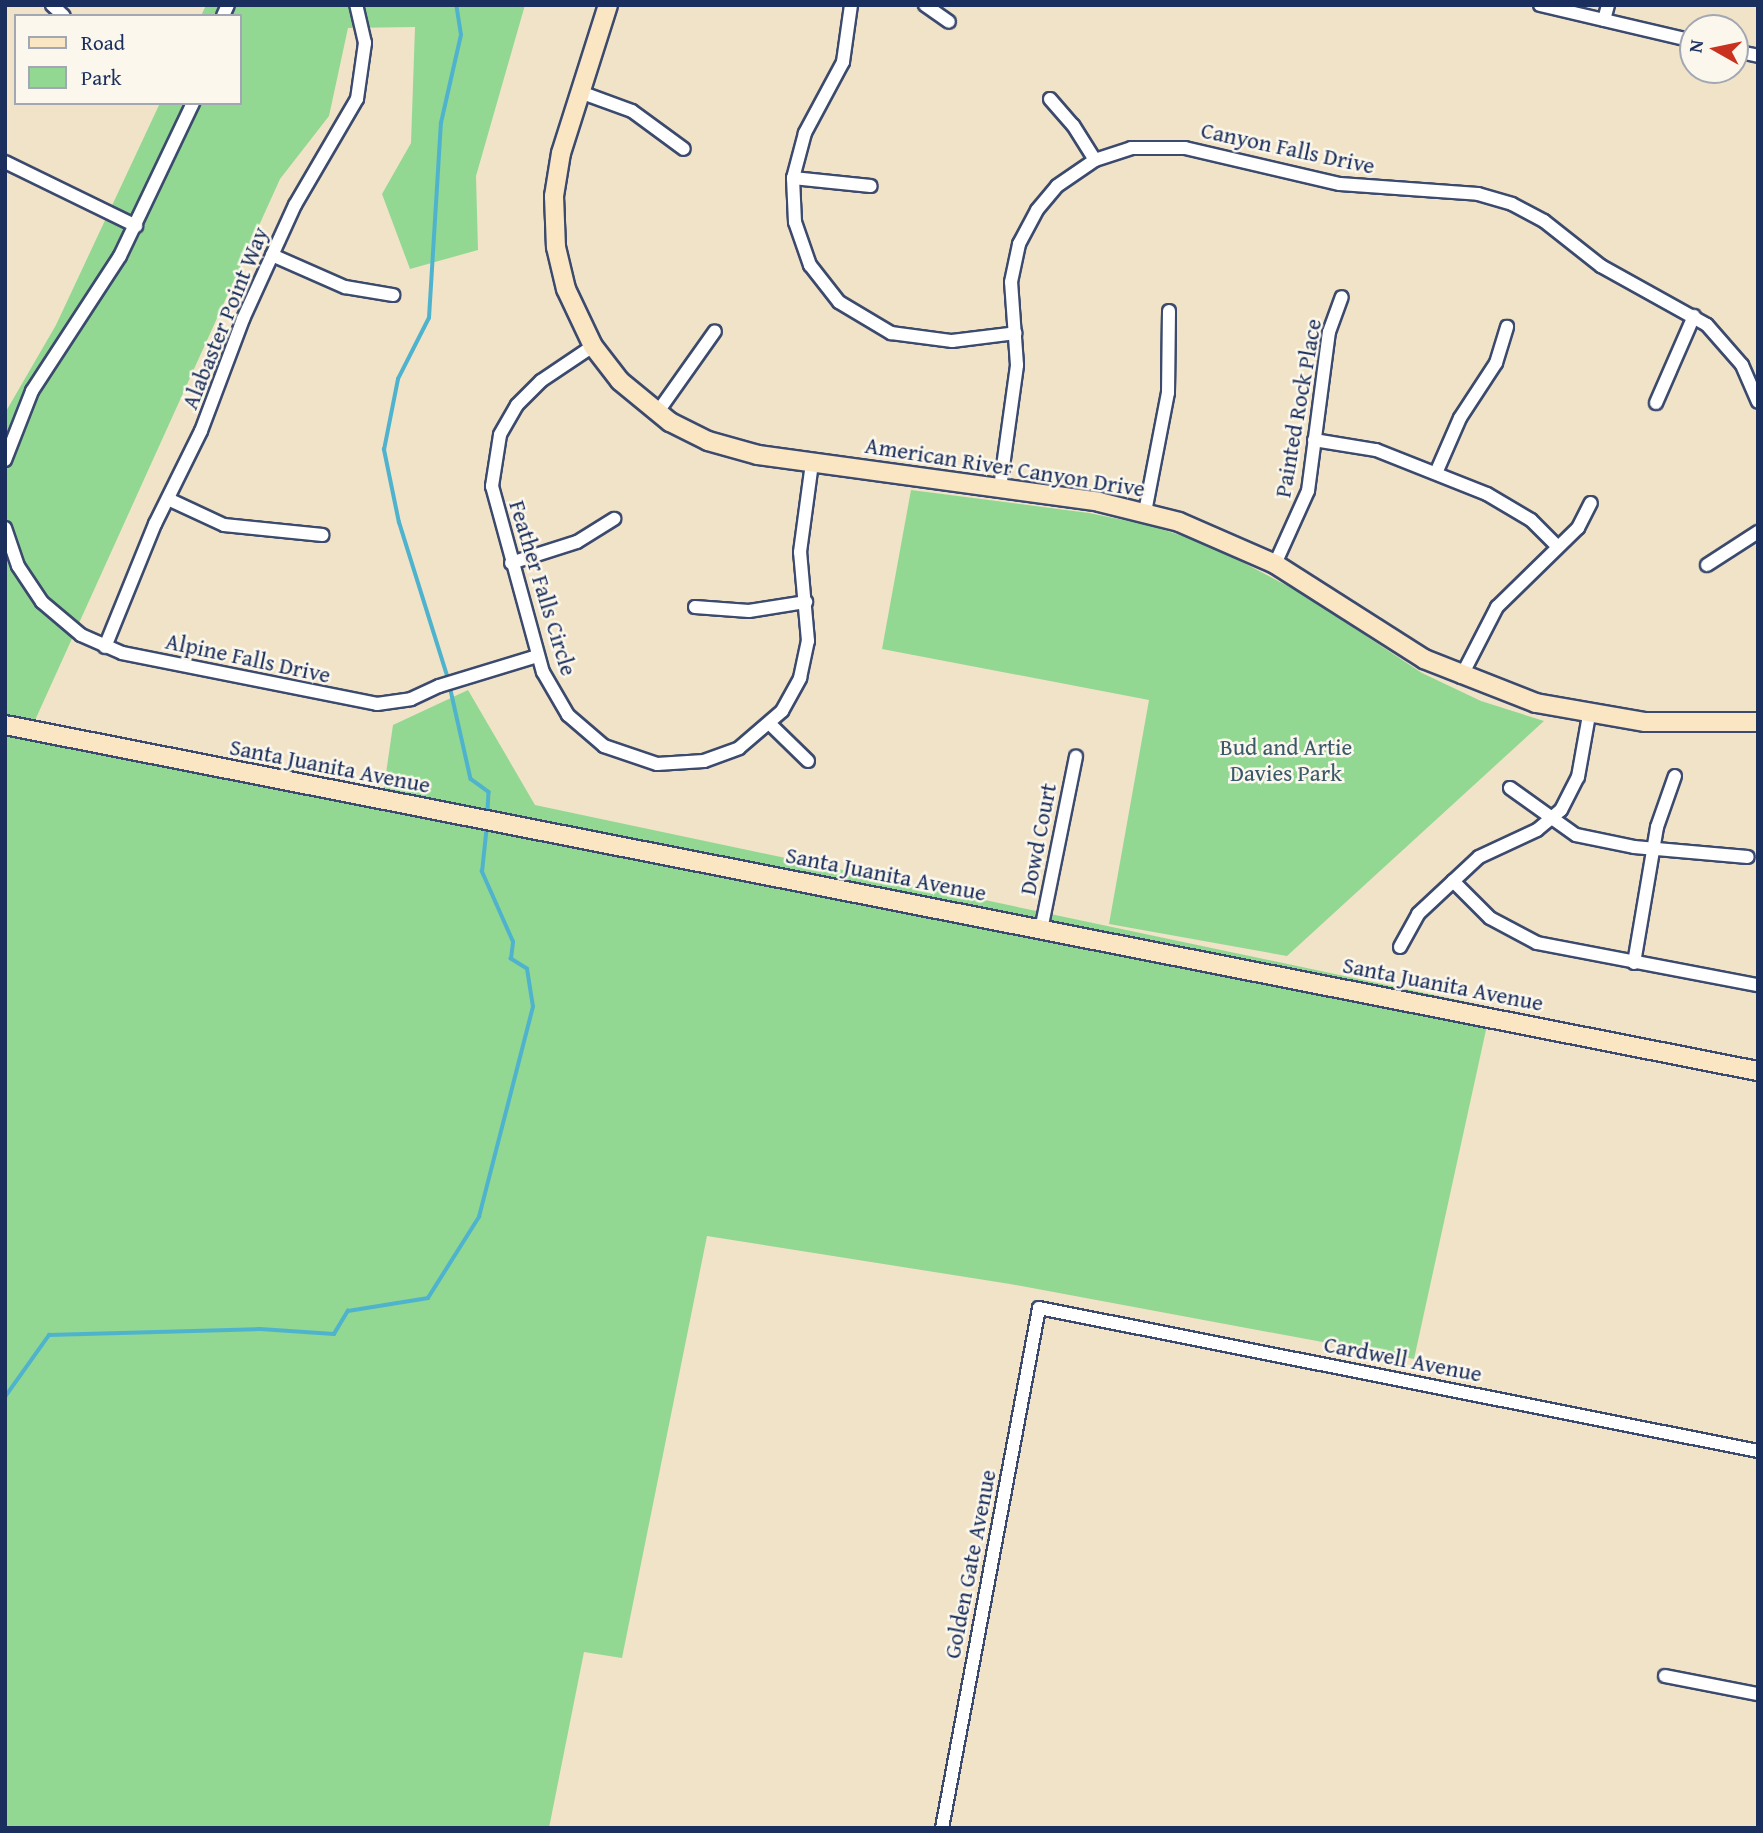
<!DOCTYPE html>
<html>
<head>
<meta charset="utf-8">
<style>
  body { margin:0 }
  #map { position:relative; width:1763px; height:1833px; overflow:hidden; background:#f1e3c7; font-family:"Gentium Book Plus",serif }
  div>[style] { position:absolute }
  .green>* { inset:0; background:#92d892 }
  .stream>* { height:3.5px; margin:-1.75px; padding:0 1.75px; transform-origin:1.75px; border-radius:1.75px; background:#4fb3ce }
  .roads { filter:drop-shadow(2px 0 #3b4a6e) drop-shadow(-2px 0 #3b4a6e) drop-shadow(0 2px #3b4a6e) drop-shadow(0 -2px #3b4a6e) }
  .street>* { height:12px; margin:-6px; padding:0 6px; transform-origin:6px; border-radius:6px; background:#fff }
  .secondary>* { height:18px; margin:-9px; padding:0 9px; transform-origin:9px; border-radius:9px; background:#fbe6c4 }
  span { translate:-50% -50%; white-space:nowrap; text-align:center; line-height:1.15; -webkit-text-stroke:5px #fbf7ec; paint-order:stroke }
  .street-label { font-size:23px; color:#1b2f5e }
  .park-label { font-size:23px; color:#39596b }
  .frame { position:absolute; inset:0; border:7px solid #1b2f5e; pointer-events:none }
  .legend { position:absolute; left:14px; top:14px; width:228px; height:91px; box-sizing:border-box; background:#fbf7ec; border:2px solid #a1a7b3; margin:0; padding:9px 12px; list-style:none; font-size:21px; color:#1b2f5e }
  .legend li { display:flex; align-items:center; gap:14px; height:35px }
  .legend b { width:35px; border:2px solid #a1a7b3 }
  .north { position:absolute; left:1679px; top:14px; width:70px; height:70px; box-sizing:border-box; background:#fbf7ec; border:2px solid #a1a7b3; border-radius:50%; rotate:279deg; font-size:19px; font-weight:700; line-height:28px; text-align:center; color:#1b2f5e }
  .north::after { content:''; display:block; margin:auto; width:24px; height:32px; background:#c8321e; clip-path:polygon(50% 0,100% 100%,50% 72%,0 100%) }
</style>
</head>
<body>
<div id="map">
  <div class="green">
    <i style="clip-path:polygon(206px 5px,525px 5px,476px 176px,478px 250px,410px 269px,382px 194px,411px 143px,415px 27px,348px 28px,329px 116px,280px 179px,27px 738px,383px 794px,393px 725px,468px 690px,535px 805px,1491px 1007px,1414px 1359px,1010px 1284px,707px 1236px,622px 1658px,584px 1652px,549px 1828px,5px 1828px,5px 413px,56px 325px,160px 103px,240px 103px,240px 16px,201px 16px)"></i>
    <i style="clip-path:polygon(911px 490px,1089px 513px,1148px 525px,1208px 544px,1301px 593px,1422px 673px,1481px 701px,1544px 721px,1287px 956px,1109px 924px,1149px 700px,882px 649px)"></i>
  </div>
  <div class="stream">
    <i style="left:448px;top:679px;width:164px;rotate:-107.4deg"></i>
    <i style="left:399px;top:523px;width:75px;rotate:-101.6deg"></i>
    <i style="left:384px;top:450px;width:72px;rotate:-78.8deg"></i>
    <i style="left:398px;top:379px;width:68px;rotate:-63.1deg"></i>
    <i style="left:429px;top:318px;width:195px;rotate:-86.5deg"></i>
    <i style="left:441px;top:123px;width:90px;rotate:-77.2deg"></i>
    <i style="left:461px;top:35px;width:30px;rotate:-99deg"></i>
    <i style="left:450px;top:686px;width:95px;rotate:77.3deg"></i>
    <i style="left:471px;top:779px;width:22px;rotate:36deg"></i>
    <i style="left:489px;top:792px;width:22px;rotate:93deg"></i>
    <i style="left:5px;top:1397px;width:76px;rotate:-54.6deg"></i>
    <i style="left:49px;top:1335px;width:211px;rotate:-1.6deg"></i>
    <i style="left:260px;top:1329px;width:74px;rotate:3.9deg"></i>
    <i style="left:334px;top:1334px;width:27px;rotate:-59deg"></i>
    <i style="left:348px;top:1311px;width:81px;rotate:-9.2deg"></i>
    <i style="left:428px;top:1298px;width:96px;rotate:-57.8deg"></i>
    <i style="left:479px;top:1217px;width:217px;rotate:-75.6deg"></i>
    <i style="left:533px;top:1007px;width:38px;rotate:-99deg"></i>
    <i style="left:527px;top:969px;width:19px;rotate:-148deg"></i>
    <i style="left:511px;top:959px;width:17px;rotate:-83deg"></i>
    <i style="left:513px;top:942px;width:77px;rotate:-113.9deg"></i>
    <i style="left:482px;top:872px;width:47px;rotate:-83.9deg"></i>
  </div>
  <div class="roads">
    <div class="street">
      <i style="left:52px;top:5px;width:16px;rotate:43deg"></i>
      <i style="left:851px;top:5px;width:58px;rotate:98deg"></i>
      <i style="left:843px;top:62px;width:81px;rotate:118.2deg"></i>
      <i style="left:805px;top:133px;width:47px;rotate:104.9deg"></i>
      <i style="left:793px;top:178px;width:44px;rotate:87.4deg"></i>
      <i style="left:795px;top:222px;width:46px;rotate:70.8deg"></i>
      <i style="left:810px;top:265px;width:47px;rotate:51.9deg"></i>
      <i style="left:839px;top:302px;width:61px;rotate:30.8deg"></i>
      <i style="left:891px;top:333px;width:62px;rotate:7.5deg"></i>
      <i style="left:952px;top:341px;width:64px;rotate:-7.1deg"></i>
      <i style="left:925px;top:5px;width:29px;rotate:35deg"></i>
      <i style="left:1540px;top:5px;width:157px;rotate:13.2deg"></i>
      <i style="left:223px;top:16px;width:12px;rotate:-66deg"></i>
      <i style="left:1604px;top:20px;width:16px;rotate:-75deg"></i>
      <i style="left:1735px;top:51px;width:24px;rotate:12deg"></i>
      <i style="left:580px;top:92px;width:55px;rotate:20.1deg"></i>
      <i style="left:632px;top:111px;width:64px;rotate:36.2deg"></i>
      <i style="left:1050px;top:99px;width:35px;rotate:49deg"></i>
      <i style="left:1073px;top:125px;width:41px;rotate:57.8deg"></i>
      <i style="left:5px;top:162px;width:146px;rotate:26deg"></i>
      <i style="left:793px;top:178px;width:78px;rotate:5.9deg"></i>
      <i style="left:272px;top:255px;width:80px;rotate:23.7deg"></i>
      <i style="left:345px;top:287px;width:49px;rotate:9.5deg"></i>
      <i style="left:593px;top:346px;width:63px;rotate:146.1deg"></i>
      <i style="left:541px;top:381px;width:34px;rotate:135deg"></i>
      <i style="left:517px;top:405px;width:34px;rotate:120deg"></i>
      <i style="left:500px;top:435px;width:52px;rotate:98.9deg"></i>
      <i style="left:492px;top:486px;width:193px;rotate:74.7deg"></i>
      <i style="left:543px;top:672px;width:50px;rotate:59.8deg"></i>
      <i style="left:568px;top:715px;width:48px;rotate:40.7deg"></i>
      <i style="left:604px;top:746px;width:56px;rotate:18.8deg"></i>
      <i style="left:657px;top:764px;width:47px;rotate:-3.7deg"></i>
      <i style="left:704px;top:761px;width:37px;rotate:-20deg"></i>
      <i style="left:739px;top:748px;width:57px;rotate:-40.7deg"></i>
      <i style="left:782px;top:711px;width:38px;rotate:-61deg"></i>
      <i style="left:800px;top:678px;width:38px;rotate:-78deg"></i>
      <i style="left:808px;top:641px;width:89px;rotate:-95.1deg"></i>
      <i style="left:800px;top:552px;width:90px;rotate:-82.3deg"></i>
      <i style="left:1656px;top:403px;width:95px;rotate:-66.4deg"></i>
      <i style="left:657px;top:413px;width:100px;rotate:-54.7deg"></i>
      <i style="left:1314px;top:440px;width:63px;rotate:9.2deg"></i>
      <i style="left:1376px;top:450px;width:119px;rotate:21.6deg"></i>
      <i style="left:1487px;top:494px;width:51px;rotate:30.6deg"></i>
      <i style="left:1531px;top:520px;width:38px;rotate:45deg"></i>
      <i style="left:5px;top:460px;width:74px;rotate:-68.6deg"></i>
      <i style="left:32px;top:391px;width:161px;rotate:-56.9deg"></i>
      <i style="left:120px;top:256px;width:170px;rotate:-64.5deg"></i>
      <i style="left:1436px;top:473px;width:60px;rotate:-66.4deg"></i>
      <i style="left:1460px;top:418px;width:66px;rotate:-56.8deg"></i>
      <i style="left:1496px;top:363px;width:38px;rotate:-73deg"></i>
      <i style="left:1000px;top:488px;width:124px;rotate:-82.1deg"></i>
      <i style="left:1017px;top:365px;width:83px;rotate:-94.1deg"></i>
      <i style="left:1011px;top:282px;width:39px;rotate:-78deg"></i>
      <i style="left:1019px;top:244px;width:38px;rotate:-62deg"></i>
      <i style="left:1037px;top:210px;width:31px;rotate:-50deg"></i>
      <i style="left:1057px;top:186px;width:46px;rotate:-34.4deg"></i>
      <i style="left:1095px;top:160px;width:38px;rotate:-18deg"></i>
      <i style="left:1131px;top:148px;width:54px"></i>
      <i style="left:1185px;top:148px;width:159px;rotate:13.1deg"></i>
      <i style="left:1340px;top:184px;width:138px;rotate:4.1deg"></i>
      <i style="left:1478px;top:194px;width:35px;rotate:16deg"></i>
      <i style="left:1512px;top:204px;width:36px;rotate:28deg"></i>
      <i style="left:1544px;top:221px;width:73px;rotate:38.3deg"></i>
      <i style="left:1601px;top:266px;width:121px;rotate:29.1deg"></i>
      <i style="left:1707px;top:325px;width:53px;rotate:48.8deg"></i>
      <i style="left:1742px;top:365px;width:40px;rotate:66.6deg"></i>
      <i style="left:168px;top:499px;width:62px;rotate:24.9deg"></i>
      <i style="left:224px;top:525px;width:99px;rotate:5.8deg"></i>
      <i style="left:1145px;top:512px;width:121px;rotate:-79.1deg"></i>
      <i style="left:1168px;top:393px;width:82px;rotate:-89.3deg"></i>
      <i style="left:5px;top:528px;width:40px;rotate:71.1deg"></i>
      <i style="left:18px;top:566px;width:43px;rotate:56.3deg"></i>
      <i style="left:42px;top:602px;width:51px;rotate:40.2deg"></i>
      <i style="left:81px;top:635px;width:45px;rotate:23.7deg"></i>
      <i style="left:122px;top:653px;width:260px;rotate:11.3deg"></i>
      <i style="left:377px;top:704px;width:34px;rotate:-8deg"></i>
      <i style="left:411px;top:699px;width:31px;rotate:-25deg"></i>
      <i style="left:439px;top:686px;width:102px;rotate:-17deg"></i>
      <i style="left:511px;top:563px;width:69px;rotate:-17.7deg"></i>
      <i style="left:577px;top:542px;width:44px;rotate:-31.9deg"></i>
      <i style="left:1275px;top:564px;width:80px;rotate:-65.7deg"></i>
      <i style="left:1308px;top:491px;width:160px;rotate:-82.5deg"></i>
      <i style="left:1329px;top:332px;width:37px;rotate:-70deg"></i>
      <i style="left:1707px;top:565px;width:61px;rotate:-32.9deg"></i>
      <i style="left:695px;top:607px;width:54px;rotate:4.2deg"></i>
      <i style="left:749px;top:611px;width:58px;rotate:-9deg"></i>
      <i style="left:105px;top:647px;width:133px;rotate:-67.9deg"></i>
      <i style="left:155px;top:524px;width:104px;rotate:-63.7deg"></i>
      <i style="left:201px;top:431px;width:120px;rotate:-69.4deg"></i>
      <i style="left:243px;top:319px;width:125px;rotate:-65.5deg"></i>
      <i style="left:295px;top:205px;width:123px;rotate:-59.7deg"></i>
      <i style="left:357px;top:99px;width:57px;rotate:-81.9deg"></i>
      <i style="left:365px;top:43px;width:39px;rotate:-103deg"></i>
      <i style="left:1461px;top:677px;width:79px;rotate:-62.8deg"></i>
      <i style="left:1497px;top:607px;width:113px;rotate:-44.3deg"></i>
      <i style="left:1578px;top:528px;width:28px;rotate:-63deg"></i>
      <i style="left:770px;top:724px;width:53px;rotate:44.2deg"></i>
      <i style="left:1510px;top:788px;width:81px;rotate:35.5deg"></i>
      <i style="left:1576px;top:835px;width:59px;rotate:11.7deg"></i>
      <i style="left:1634px;top:847px;width:114px;rotate:5deg"></i>
      <i style="left:1453px;top:881px;width:52px;rotate:45deg"></i>
      <i style="left:1490px;top:918px;width:53px;rotate:28deg"></i>
      <i style="left:1537px;top:943px;width:225px;rotate:10.8deg"></i>
      <i style="left:1041px;top:930px;width:177px;rotate:-78.6deg"></i>
      <i style="left:1400px;top:947px;width:38px;rotate:-61deg"></i>
      <i style="left:1418px;top:914px;width:83px;rotate:-43.1deg"></i>
      <i style="left:1479px;top:857px;width:64px;rotate:-25deg"></i>
      <i style="left:1537px;top:830px;width:31px;rotate:-40deg"></i>
      <i style="left:1561px;top:810px;width:37px;rotate:-63deg"></i>
      <i style="left:1578px;top:777px;width:63px;rotate:-79.9deg"></i>
      <i style="left:1634px;top:963px;width:138px;rotate:-80.4deg"></i>
      <i style="left:1657px;top:827px;width:54px;rotate:-70.6deg"></i>
      <i style="left:1665px;top:1676px;width:95px;rotate:11deg"></i>
      <i style="left:942px;top:1828px;width:529px;rotate:-79.43deg"></i>
      <i style="left:1039px;top:1308px;width:733px;rotate:11.25deg"></i>
    </div>
    <div class="secondary">
      <i style="left:608px;top:5px;width:155px;rotate:107.6deg"></i>
      <i style="left:561px;top:153px;width:44px;rotate:99.2deg"></i>
      <i style="left:554px;top:196px;width:51px;rotate:87.8deg"></i>
      <i style="left:556px;top:247px;width:43px;rotate:76.6deg"></i>
      <i style="left:566px;top:289px;width:63px;rotate:64.7deg"></i>
      <i style="left:593px;top:346px;width:44px;rotate:52.4deg"></i>
      <i style="left:620px;top:381px;width:65px;rotate:39.4deg"></i>
      <i style="left:670px;top:422px;width:42px;rotate:26.6deg"></i>
      <i style="left:708px;top:441px;width:52px;rotate:15.6deg"></i>
      <i style="left:758px;top:455px;width:344px;rotate:7.8deg"></i>
      <i style="left:1099px;top:502px;width:82px;rotate:14deg"></i>
      <i style="left:1179px;top:522px;width:105px;rotate:23.6deg"></i>
      <i style="left:1275px;top:564px;width:177px;rotate:32.5deg"></i>
      <i style="left:1424px;top:659px;width:120px;rotate:21.4deg"></i>
      <i style="left:1536px;top:703px;width:111px;rotate:9.9deg"></i>
      <i style="left:1645px;top:722px;width:113px"></i>
      <i style="left:5px;top:725px;width:1787px;rotate:11.17deg"></i>
    </div>
  </div>
  <div class="street-label">
    <span style="left:1288px;top:148px;rotate:12deg">Canyon Falls Drive</span>
    <span style="left:225px;top:318px;rotate:-68deg">Alabaster Point Way</span>
    <span style="left:1298px;top:408px;rotate:-80deg">Painted Rock Place</span>
    <span style="left:1005px;top:467px;rotate:9deg">American River Canyon Drive</span>
    <span style="left:543px;top:588px;rotate:73deg">Feather Falls Circle</span>
    <span style="left:248px;top:658px;rotate:12deg">Alpine Falls Drive</span>
    <span style="left:330px;top:766px;rotate:11deg">Santa Juanita Avenue</span>
    <span style="left:1038px;top:839px;rotate:-79deg">Dowd Court</span>
    <span style="left:886px;top:874px;rotate:11deg">Santa Juanita Avenue</span>
    <span style="left:1443px;top:984px;rotate:11deg">Santa Juanita Avenue</span>
    <span style="left:1403px;top:1359px;rotate:11deg">Cardwell Avenue</span>
    <span style="left:970px;top:1564px;rotate:-79deg">Golden Gate Avenue</span>
  </div>
  <div class="park-label">
    <span style="left:1286px;top:760px">Bud and Artie<br>Davies Park</span>
  </div>
  <div class="frame"></div>
  <ul class="legend">
  <li><b style="height:9px;background:#fbe6c4"></b>Road</li>
  <li><b style="height:19px;background:#92d892"></b>Park</li>
  </ul>
  <div class="north">N</div>
</div>
</body>
</html>
